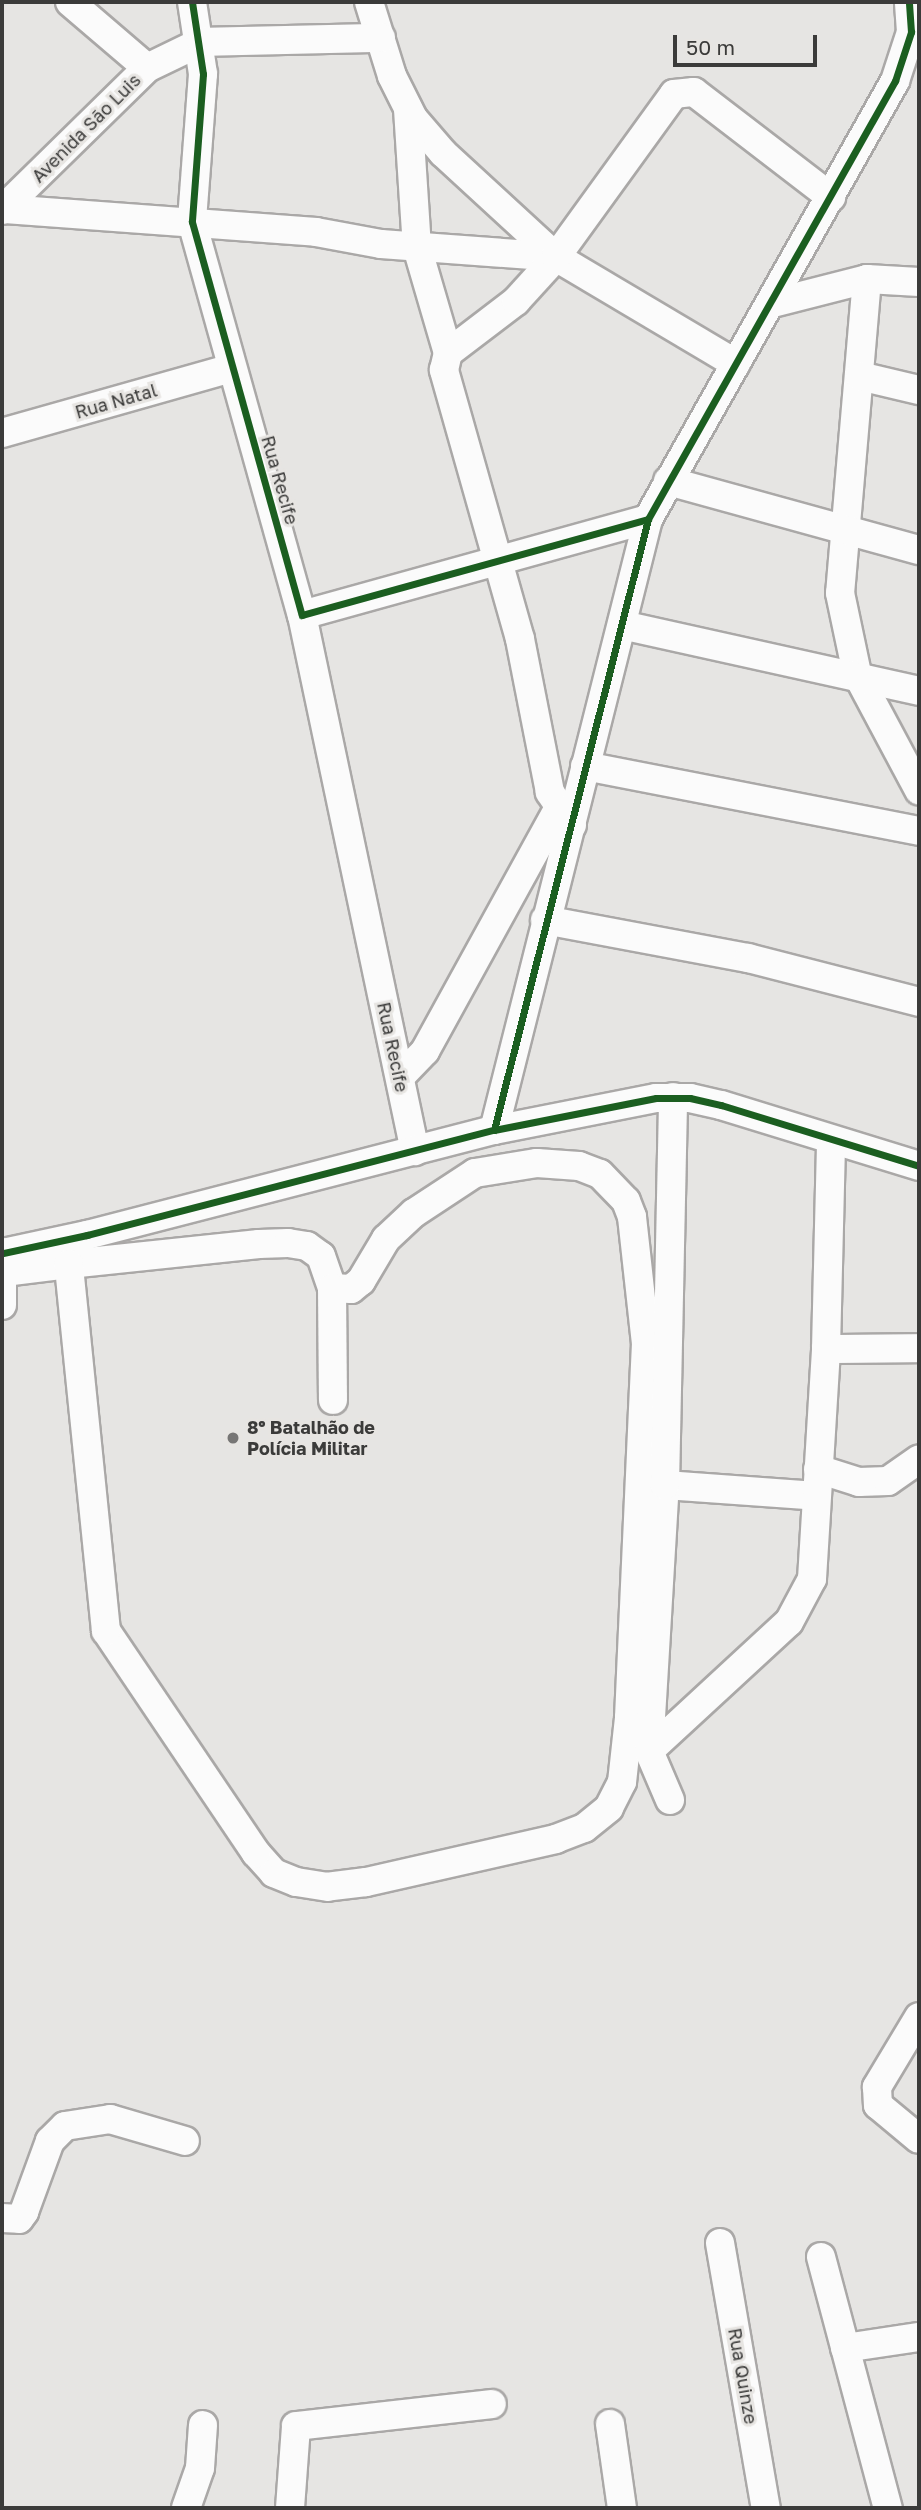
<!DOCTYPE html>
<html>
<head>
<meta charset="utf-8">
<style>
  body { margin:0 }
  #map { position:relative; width:921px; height:2510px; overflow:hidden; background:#e6e5e3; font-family:"Golos Text",sans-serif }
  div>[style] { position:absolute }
  .roads { filter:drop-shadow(2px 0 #aaa8a7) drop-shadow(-2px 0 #aaa8a7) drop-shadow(0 2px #aaa8a7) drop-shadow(0 -2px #aaa8a7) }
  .minor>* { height:28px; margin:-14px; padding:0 14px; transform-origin:14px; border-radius:14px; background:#fbfbfb }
  .cycleway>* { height:7px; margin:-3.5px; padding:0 3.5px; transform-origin:3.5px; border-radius:3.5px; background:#1b5e20 }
  .dots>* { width:19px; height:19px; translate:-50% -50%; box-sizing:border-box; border:4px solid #e7e5e2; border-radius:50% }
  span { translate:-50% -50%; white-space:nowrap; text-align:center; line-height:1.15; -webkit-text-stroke:6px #e7e5e2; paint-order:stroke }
  .street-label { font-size:18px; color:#3b3b3a }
  .poi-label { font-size:18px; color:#3b3b3a; font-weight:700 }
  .left { translate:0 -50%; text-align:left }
  .frame { position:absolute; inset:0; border:4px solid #3b3b3a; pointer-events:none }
  .scale { position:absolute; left:673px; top:35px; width:144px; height:32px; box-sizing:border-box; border:4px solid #3b3b3a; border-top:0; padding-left:9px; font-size:21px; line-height:24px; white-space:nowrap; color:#3b3b3a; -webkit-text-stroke:5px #e7e5e2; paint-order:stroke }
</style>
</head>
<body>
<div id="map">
  <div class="roads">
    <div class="minor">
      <i style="left:70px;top:2px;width:101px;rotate:40.6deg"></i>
      <i style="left:192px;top:2px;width:73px;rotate:81.3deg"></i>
      <i style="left:203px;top:74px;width:148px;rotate:94.3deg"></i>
      <i style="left:192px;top:222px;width:408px;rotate:74.4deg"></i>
      <i style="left:302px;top:615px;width:359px;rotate:-15.5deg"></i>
      <i style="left:369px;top:2px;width:77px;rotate:72.7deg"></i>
      <i style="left:392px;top:76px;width:47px;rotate:63.4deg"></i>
      <i style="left:413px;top:118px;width:46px;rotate:49.4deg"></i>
      <i style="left:443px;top:153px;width:154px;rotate:42.6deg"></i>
      <i style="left:556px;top:257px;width:209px;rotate:30.7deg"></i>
      <i style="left:408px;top:109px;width:138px;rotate:86.3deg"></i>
      <i style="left:417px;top:247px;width:110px;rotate:73.7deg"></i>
      <i style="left:5px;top:209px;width:312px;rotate:4.2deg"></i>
      <i style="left:316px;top:232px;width:66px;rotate:10.5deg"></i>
      <i style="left:381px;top:244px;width:175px;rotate:4.2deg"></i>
      <i style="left:2px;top:210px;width:203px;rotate:-44.4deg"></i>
      <i style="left:147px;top:68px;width:60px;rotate:-25.7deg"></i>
      <i style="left:201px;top:42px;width:180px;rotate:-1.3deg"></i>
      <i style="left:867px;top:279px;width:315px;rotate:94.9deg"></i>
      <i style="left:840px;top:593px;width:83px;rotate:78.1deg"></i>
      <i style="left:857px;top:674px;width:132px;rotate:61.9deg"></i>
      <i style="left:773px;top:303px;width:97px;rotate:-14.3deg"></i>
      <i style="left:867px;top:279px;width:52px;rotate:3.3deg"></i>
      <i style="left:860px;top:376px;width:61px;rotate:13.3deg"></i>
      <i style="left:2px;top:433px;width:238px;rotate:-15.8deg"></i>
      <i style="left:668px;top:481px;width:260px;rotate:15.4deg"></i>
      <i style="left:302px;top:615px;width:548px;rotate:78.1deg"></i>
      <i style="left:622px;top:625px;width:304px;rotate:12.5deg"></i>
      <i style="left:585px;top:766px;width:340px;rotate:11deg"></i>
      <i style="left:572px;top:825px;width:40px;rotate:-124deg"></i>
      <i style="left:550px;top:792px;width:156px;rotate:-101.1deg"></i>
      <i style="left:520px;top:639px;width:280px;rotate:-105.8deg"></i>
      <i style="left:444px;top:370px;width:17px;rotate:-77deg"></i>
      <i style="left:448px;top:353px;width:86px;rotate:-37.4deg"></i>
      <i style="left:516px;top:301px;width:59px;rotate:-47.7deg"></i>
      <i style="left:556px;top:257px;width:201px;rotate:-54.1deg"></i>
      <i style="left:674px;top:94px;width:20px;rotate:-6deg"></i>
      <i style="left:694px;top:92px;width:173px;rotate:37.5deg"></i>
      <i style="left:545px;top:920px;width:207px;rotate:10.6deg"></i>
      <i style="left:748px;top:958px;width:177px;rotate:14.4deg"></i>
      <i style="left:400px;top:1077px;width:36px;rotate:-46deg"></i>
      <i style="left:425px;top:1051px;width:276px;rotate:-61.2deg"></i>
      <i style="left:494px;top:1130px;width:630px;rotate:-75.85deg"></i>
      <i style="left:648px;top:519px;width:503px;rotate:-60.58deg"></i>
      <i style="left:895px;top:81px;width:52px;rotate:-71.9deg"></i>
      <i style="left:911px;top:32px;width:30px;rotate:-94deg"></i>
      <i style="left:3px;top:1253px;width:86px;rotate:-12.1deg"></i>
      <i style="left:87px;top:1235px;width:420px;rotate:-14.5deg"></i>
      <i style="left:494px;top:1130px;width:165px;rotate:-11.2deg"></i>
      <i style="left:656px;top:1098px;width:34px"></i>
      <i style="left:690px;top:1098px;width:32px;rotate:13deg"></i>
      <i style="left:721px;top:1105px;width:207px;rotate:17.1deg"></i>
      <i style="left:4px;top:1272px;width:65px;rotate:-7deg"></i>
      <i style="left:69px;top:1264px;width:191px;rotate:-6deg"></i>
      <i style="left:259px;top:1244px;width:29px;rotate:-2deg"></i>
      <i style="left:288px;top:1243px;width:19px;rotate:9deg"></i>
      <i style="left:307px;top:1246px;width:17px;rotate:36deg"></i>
      <i style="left:321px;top:1256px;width:34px;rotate:71deg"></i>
      <i style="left:332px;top:1288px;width:19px;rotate:3deg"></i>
      <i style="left:351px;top:1289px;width:13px;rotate:-39deg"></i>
      <i style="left:361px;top:1281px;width:49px;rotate:-59.2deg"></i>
      <i style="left:386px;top:1239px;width:38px;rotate:-43deg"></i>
      <i style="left:414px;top:1213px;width:73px;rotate:-33.3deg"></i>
      <i style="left:475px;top:1173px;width:63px;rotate:-9.2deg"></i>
      <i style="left:537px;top:1163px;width:42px;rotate:4.1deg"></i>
      <i style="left:579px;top:1166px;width:22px;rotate:21deg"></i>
      <i style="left:600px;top:1174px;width:37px;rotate:46deg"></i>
      <i style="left:626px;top:1201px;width:17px;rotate:69deg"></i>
      <i style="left:632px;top:1217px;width:127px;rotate:83.7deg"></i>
      <i style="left:646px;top:1343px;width:375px;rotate:92.6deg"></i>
      <i style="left:629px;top:1718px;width:64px;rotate:96.2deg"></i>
      <i style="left:622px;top:1782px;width:29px;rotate:117deg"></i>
      <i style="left:609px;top:1808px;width:32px;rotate:141deg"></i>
      <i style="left:584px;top:1828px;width:30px;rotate:159deg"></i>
      <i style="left:556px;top:1839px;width:195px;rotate:167.2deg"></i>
      <i style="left:366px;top:1882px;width:38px;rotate:173deg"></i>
      <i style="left:328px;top:1887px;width:32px;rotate:-171deg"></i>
      <i style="left:296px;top:1882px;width:24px;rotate:-158deg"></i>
      <i style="left:274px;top:1873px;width:27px;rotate:-132deg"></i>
      <i style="left:256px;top:1853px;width:268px;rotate:-124deg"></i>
      <i style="left:106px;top:1631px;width:369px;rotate:-95.8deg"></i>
      <i style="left:332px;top:1288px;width:112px;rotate:89.5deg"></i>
      <i style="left:2px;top:1305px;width:53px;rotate:-90deg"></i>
      <i style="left:826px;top:1349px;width:93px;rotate:-0.6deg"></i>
      <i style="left:818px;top:1469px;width:43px;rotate:17.6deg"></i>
      <i style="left:859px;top:1482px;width:29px;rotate:-2deg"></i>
      <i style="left:888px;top:1481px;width:38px;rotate:-35deg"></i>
      <i style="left:665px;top:1485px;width:152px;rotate:4.1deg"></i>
      <i style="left:649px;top:1751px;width:190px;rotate:-42.7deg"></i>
      <i style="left:789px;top:1622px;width:49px;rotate:-61.9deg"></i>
      <i style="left:812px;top:1579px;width:230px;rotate:-86.5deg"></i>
      <i style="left:826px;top:1349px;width:208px;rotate:-88.6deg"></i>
      <i style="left:670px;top:1800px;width:53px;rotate:-113.2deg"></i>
      <i style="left:649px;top:1751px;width:266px;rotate:-86.6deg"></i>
      <i style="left:665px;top:1485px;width:388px;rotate:-88.8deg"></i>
      <i style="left:919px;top:2017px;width:82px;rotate:121deg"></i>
      <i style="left:877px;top:2087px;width:18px;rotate:87deg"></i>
      <i style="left:878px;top:2105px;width:53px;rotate:39.7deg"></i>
      <i style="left:2px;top:2218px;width:17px;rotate:3deg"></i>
      <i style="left:19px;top:2219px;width:9px;rotate:-54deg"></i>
      <i style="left:24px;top:2212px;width:76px;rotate:-69.9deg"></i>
      <i style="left:50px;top:2141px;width:21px;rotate:-45deg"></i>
      <i style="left:65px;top:2126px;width:46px;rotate:-8.8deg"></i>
      <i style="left:110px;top:2119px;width:78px;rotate:16.3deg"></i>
      <i style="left:720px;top:2243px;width:269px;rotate:80.2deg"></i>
      <i style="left:821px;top:2257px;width:260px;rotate:75.1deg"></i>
      <i style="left:845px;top:2348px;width:75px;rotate:-8.5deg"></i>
      <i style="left:610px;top:2424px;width:85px;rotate:81.9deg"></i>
      <i style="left:186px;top:2508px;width:42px;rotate:-70.7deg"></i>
      <i style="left:200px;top:2468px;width:43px;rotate:-86deg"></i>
      <i style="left:290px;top:2508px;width:82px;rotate:-85.8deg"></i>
      <i style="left:296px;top:2426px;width:197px;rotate:-6.4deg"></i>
    </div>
  </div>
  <div class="cycleway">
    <i style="left:192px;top:2px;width:73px;rotate:81.3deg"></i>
    <i style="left:203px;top:74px;width:148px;rotate:94.3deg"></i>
    <i style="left:192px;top:222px;width:408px;rotate:74.4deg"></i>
    <i style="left:302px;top:615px;width:359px;rotate:-15.5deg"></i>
    <i style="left:494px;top:1130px;width:630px;rotate:-75.85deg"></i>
    <i style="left:648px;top:519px;width:503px;rotate:-60.58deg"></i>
    <i style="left:895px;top:81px;width:52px;rotate:-71.9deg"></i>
    <i style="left:911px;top:32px;width:30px;rotate:-94deg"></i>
    <i style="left:3px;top:1253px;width:86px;rotate:-12.1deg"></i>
    <i style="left:87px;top:1235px;width:420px;rotate:-14.5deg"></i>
    <i style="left:494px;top:1130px;width:165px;rotate:-11.2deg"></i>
    <i style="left:656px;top:1098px;width:34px"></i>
    <i style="left:690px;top:1098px;width:32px;rotate:13deg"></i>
    <i style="left:721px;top:1105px;width:207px;rotate:17.1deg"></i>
  </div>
  <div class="dots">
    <i style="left:233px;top:1438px;background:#777675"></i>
  </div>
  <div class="street-label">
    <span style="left:86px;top:128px;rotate:-45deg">Avenida São Luis</span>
    <span style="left:116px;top:401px;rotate:-16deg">Rua Natal</span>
    <span style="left:280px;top:480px;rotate:74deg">Rua Recife</span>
    <span style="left:393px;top:1047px;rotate:78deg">Rua Recife</span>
    <span style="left:743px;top:2376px;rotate:80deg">Rua Quinze</span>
  </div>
  <div class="poi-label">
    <span class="left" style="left:247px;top:1438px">8º Batalhão de<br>Polícia Militar</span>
  </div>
  <div class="frame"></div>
  <div class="scale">50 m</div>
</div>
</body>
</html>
